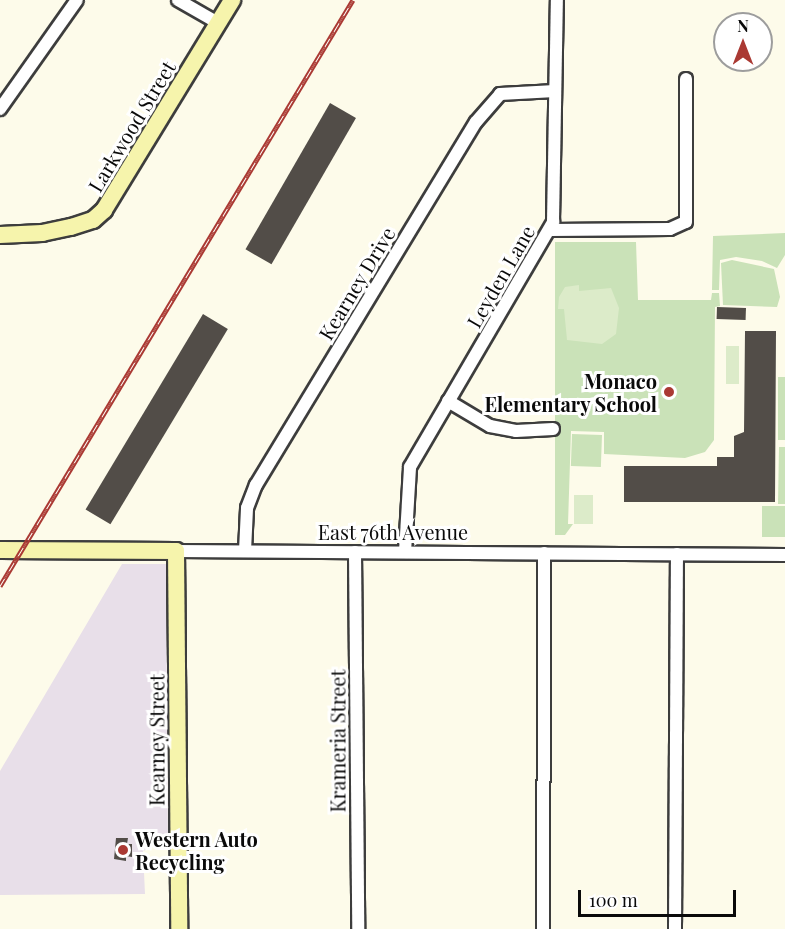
<!DOCTYPE html>
<html>
<head>
<meta charset="utf-8">
<style>
  body { margin:0 }
  #map { position:relative; width:785px; height:929px; overflow:hidden; background:#fdfbea; font-family:"Playfair Display",serif }
  div>[style] { position:absolute }
  .industrial>* { inset:0; background:#e8dfe9 }
  .green>* { inset:0; background:#cae2b8; transform-origin:0 0 }
  .pitch>* { inset:0; background:#dcebc9; transform-origin:0 0 }
  .building>* { inset:0; background:#524d48; transform-origin:0 0 }
  .roads { filter:drop-shadow(2px 0 #3d3d3d) drop-shadow(-2px 0 #3d3d3d) drop-shadow(0 2px #3d3d3d) drop-shadow(0 -2px #3d3d3d) }
  .street>* { height:12px; margin:-6px; padding:0 6px; transform-origin:6px; border-radius:6px; background:#fff }
  .secondary>* { height:16px; margin:-8px; padding:0 8px; transform-origin:8px; border-radius:8px; background:#f6f4ac }
  .rail>* { height:5px; margin-top:-2.5px; transform-origin:0; background:repeating-linear-gradient(90deg,#fff 0 9px,#aa3933 0 18px); box-sizing:border-box; border-block:2px solid #aa3933 }
  .dots>* { width:16px; height:16px; translate:-50% -50%; box-sizing:border-box; border:3px solid #fff; border-radius:50% }
  span { translate:-50% -50%; white-space:nowrap; text-align:center; line-height:1.15; -webkit-text-stroke:6px #fff; paint-order:stroke }
  .street-label { font-size:20px; color:#0a0a0a }
  .poi-label { font-size:20px; color:#0a0a0a; font-weight:700 }
  .right { translate:-100% -50%; text-align:right }
  .left { translate:0 -50%; text-align:left }
  .north { position:absolute; left:713px; top:12px; width:60px; height:60px; box-sizing:border-box; background:#fff; border:2px solid #9d9d9d; border-radius:50%; rotate:0deg; font-size:16px; font-weight:700; line-height:24px; text-align:center; color:#0a0a0a }
  .north::after { content:''; display:block; margin:auto; width:21px; height:27px; background:#aa3933; clip-path:polygon(50% 0,100% 100%,50% 72%,0 100%) }
  .scale { position:absolute; left:578px; top:890px; width:158px; height:27px; box-sizing:border-box; border:3px solid #0a0a0a; border-top:0; padding-left:8px; font-size:18px; line-height:21px; white-space:nowrap; color:#0a0a0a; -webkit-text-stroke:4px #fff; paint-order:stroke }
</style>
</head>
<body>
<div id="map">
  <div class="industrial">
    <i style="clip-path:polygon(122px 564px,166px 564px,168px 841px,143px 851px,145px 894px,0 895px,0 771px)"></i>
  </div>
  <div class="green">
    <i style="clip-path:polygon(785px 233px,785px 255px,777px 268px,762px 261px,736px 257px,720px 260px,719px 290px,712px 290px,713px 236px)"></i>
    <i style="clip-path:polygon(555px 242px,636px 242px,638px 300px,711px 300px,712px 293px,719px 293px,720px 306px,715px 307px,714px 440px,705px 452px,685px 458px,604px 454px,604px 432px,571px 431px,568px 524px,573px 524px,565px 535px,555px 535px)"></i>
    <i style="clip-path:polygon(732px 260px,774px 269px,780px 297px,777px 307px,723px 305px,721px 263px)"></i>
    <i style="left:778px;top:377px;width:7px;height:63px"></i>
    <i style="left:572px;top:434px;width:30px;height:32px;rotate:2deg"></i>
    <i style="clip-path:polygon(779px 447px,785px 447px,785px 504px,778px 504px)"></i>
    <i style="left:762px;top:506px;width:23px;height:31px"></i>
  </div>
  <div class="pitch">
    <i style="clip-path:polygon(579px 285px,579px 291px,611px 288px,619px 308px,616px 334px,602px 344px,567px 340px,564px 309px,558px 309px,559px 297px,565px 287px)"></i>
    <i style="left:726px;top:346px;width:13px;height:38px"></i>
    <i style="left:574px;top:495px;width:19px;height:29px"></i>
  </div>
  <div class="building">
    <i style="left:330px;top:103px;width:30px;height:169px;rotate:30deg"></i>
    <i style="left:717px;top:307px;width:29px;height:12px;rotate:2deg"></i>
    <i style="left:203px;top:314px;width:29px;height:228px;rotate:31deg"></i>
    <i style="clip-path:polygon(745px 331px,776px 331px,775px 502px,624px 502px,624px 466px,717px 466px,717px 457px,734px 457px,734px 436px,744px 432px)"></i>
    <i style="clip-path:polygon(116px 838px,128px 838px,127px 844px,132px 844px,132px 857px,126px 856px,126px 861px,114px 859px)"></i>
  </div>
  <div class="roads">
    <div class="street">
      <i style="left:178px;top:0;width:46px;rotate:29.9deg"></i>
      <i style="left:0;top:109px;width:133px;rotate:-54.8deg"></i>
      <i style="left:550px;top:230px;width:120px;rotate:-0.5deg"></i>
      <i style="left:670px;top:229px;width:17px;rotate:-24deg"></i>
      <i style="left:686px;top:222px;width:143px;rotate:-90deg"></i>
      <i style="left:448px;top:401px;width:49px;rotate:30.8deg"></i>
      <i style="left:490px;top:426px;width:26px;rotate:11deg"></i>
      <i style="left:516px;top:431px;width:37px;rotate:-3deg"></i>
      <i style="left:176px;top:551px;width:609px;rotate:0.38deg"></i>
      <i style="left:245px;top:551px;width:43px;rotate:-87.3deg"></i>
      <i style="left:247px;top:508px;width:25px;rotate:-69deg"></i>
      <i style="left:256px;top:485px;width:424px;rotate:-58.8deg"></i>
      <i style="left:476px;top:122px;width:37px;rotate:-49deg"></i>
      <i style="left:500px;top:94px;width:55px;rotate:-3.1deg"></i>
      <i style="left:355px;top:552px;width:377px;rotate:89.5deg"></i>
      <i style="left:405px;top:552px;width:85px;rotate:-86.6deg"></i>
      <i style="left:410px;top:467px;width:284px;rotate:-59.7deg"></i>
      <i style="left:553px;top:222px;width:222px;rotate:-89deg"></i>
      <i style="left:543px;top:929px;width:376px;rotate:-89.8deg"></i>
      <i style="left:675px;top:929px;width:375px;rotate:-89.7deg"></i>
    </div>
    <div class="secondary">
      <i style="left:0;top:235px;width:42px;rotate:-2.7deg"></i>
      <i style="left:42px;top:233px;width:30px;rotate:-12deg"></i>
      <i style="left:71px;top:227px;width:23px;rotate:-18deg"></i>
      <i style="left:93px;top:220px;width:15px;rotate:-42deg"></i>
      <i style="left:104px;top:210px;width:246px;rotate:-58.6deg"></i>
      <i style="left:0;top:550px;width:176px;rotate:0.3deg"></i>
      <i style="left:176px;top:551px;width:378px;rotate:89.5deg"></i>
    </div>
  </div>
  <div class="rail">
    <i style="left:0;top:586px;width:684px;rotate:-58.94deg"></i>
  </div>
  <div class="dots">
    <i style="left:669px;top:392px;background:#aa3933"></i>
    <i style="left:123px;top:850px;background:#aa3933"></i>
  </div>
  <div class="street-label">
    <span style="left:131px;top:126px;rotate:-59deg">Larkwood Street</span>
    <span style="left:500px;top:276px;rotate:-60deg">Leyden Lane</span>
    <span style="left:356px;top:283px;rotate:-59deg">Kearney Drive</span>
    <span style="left:393px;top:531px">East 76th Avenue</span>
    <span style="left:156px;top:740px;rotate:-90deg">Kearney Street</span>
    <span style="left:337px;top:741px;rotate:-90deg">Krameria Street</span>
  </div>
  <div class="poi-label">
    <span class="right" style="left:657px;top:392px">Monaco<br>Elementary School</span>
    <span class="left" style="left:135px;top:850px">Western Auto<br>Recycling</span>
  </div>
  <div class="north">N</div>
  <div class="scale">100 m</div>
</div>
</body>
</html>
